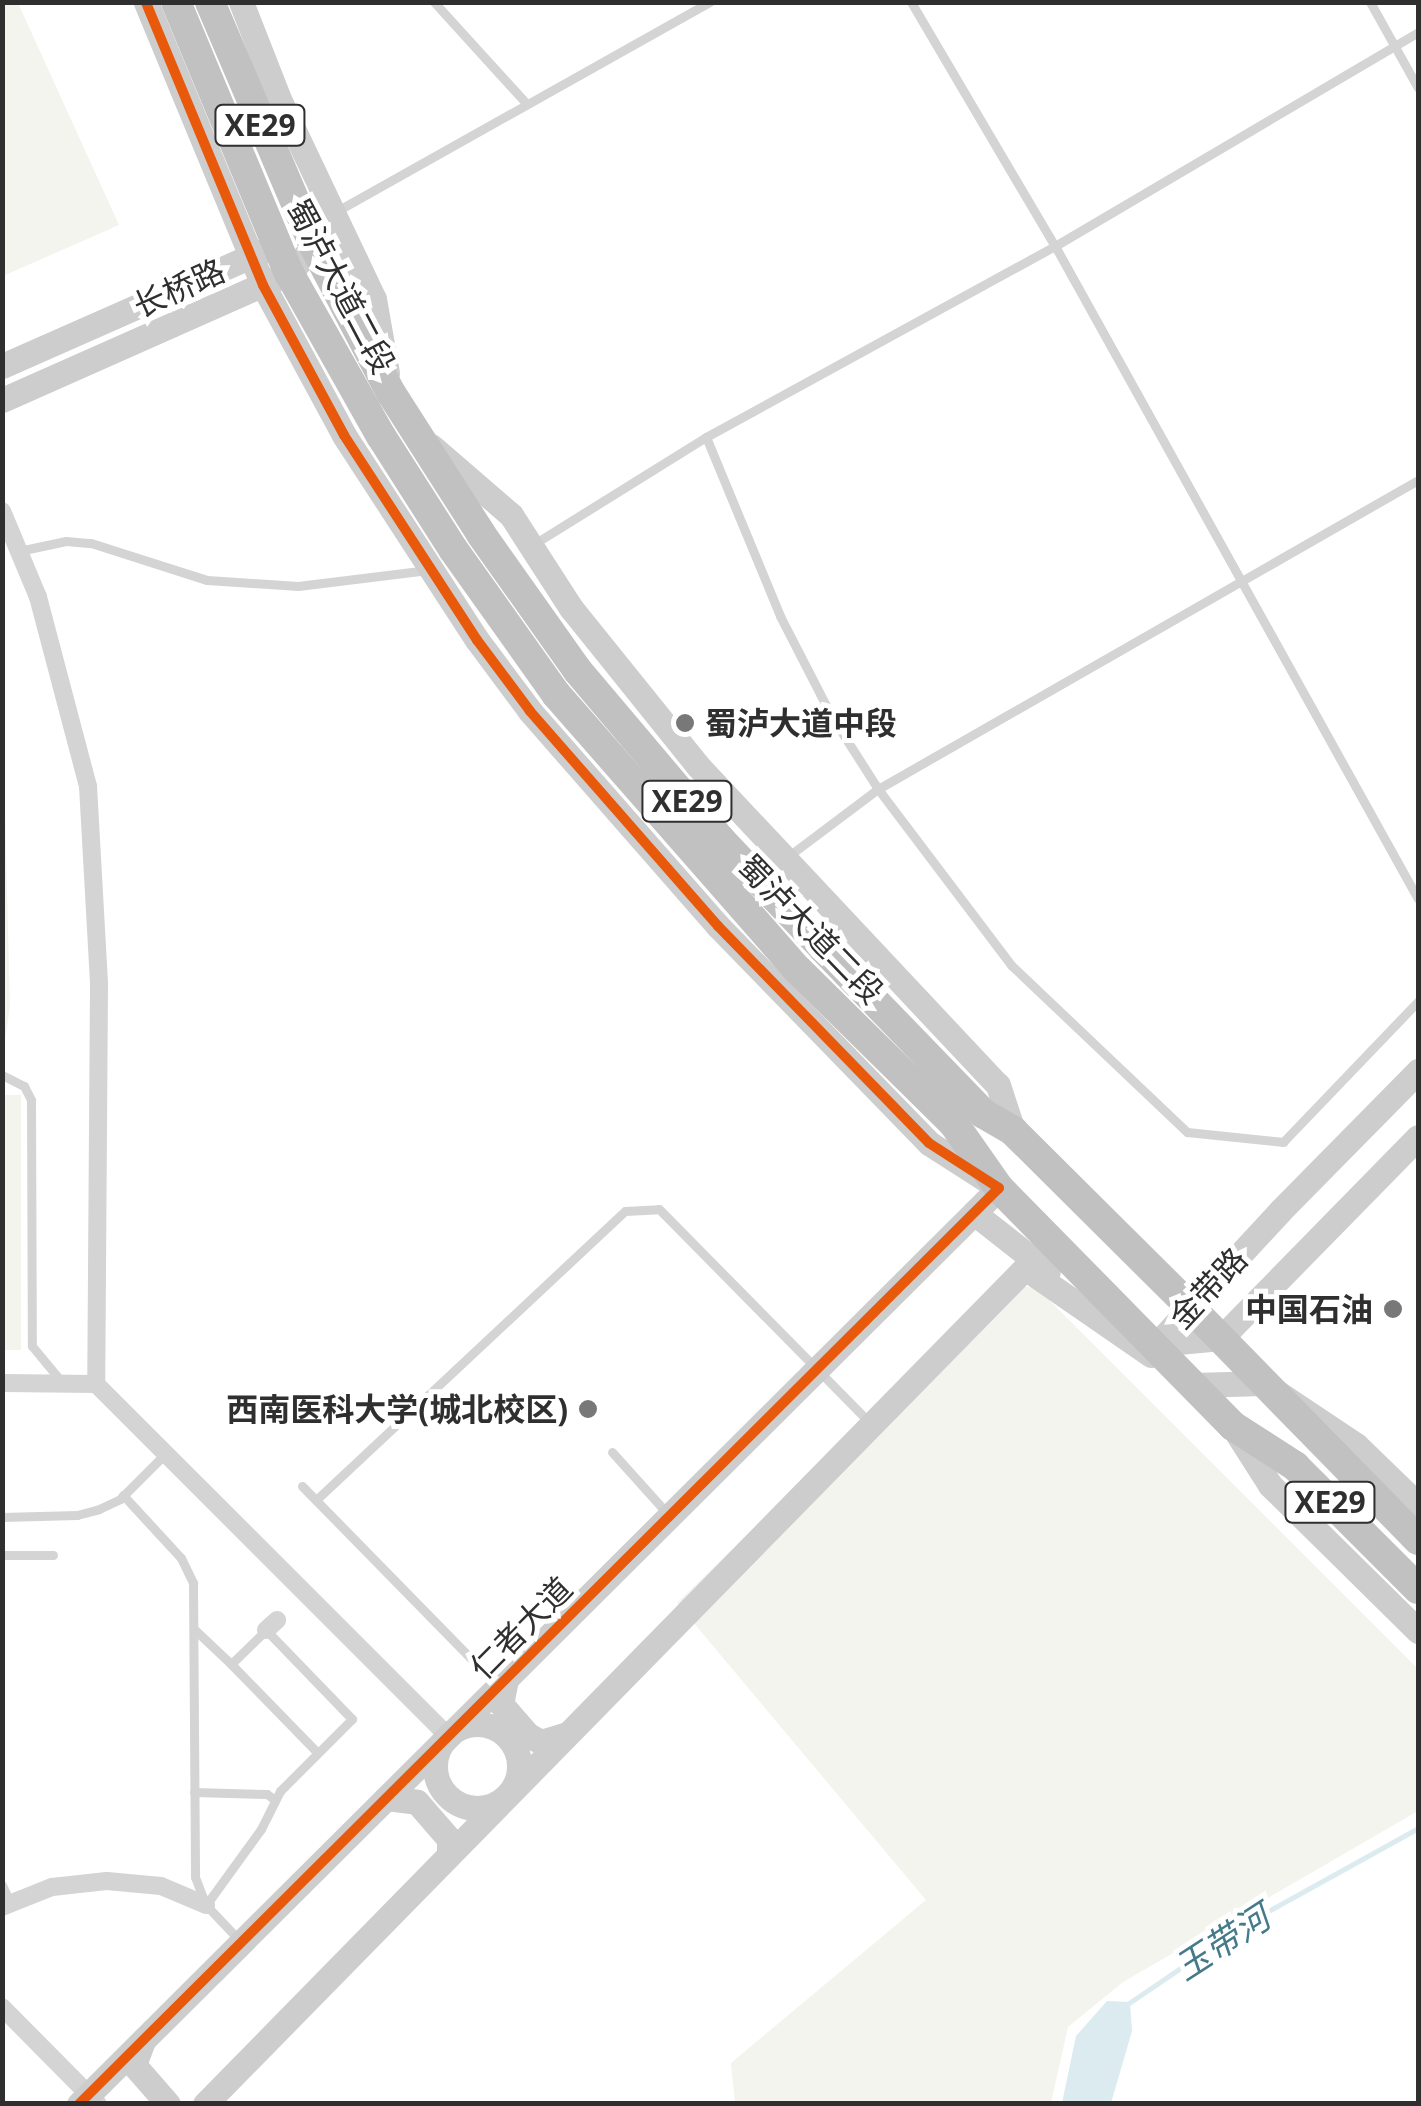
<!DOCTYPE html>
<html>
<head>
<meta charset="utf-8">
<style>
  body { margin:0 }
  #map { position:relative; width:1421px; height:2106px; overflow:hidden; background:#fff; font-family:"Open Sans","Noto Sans SC",sans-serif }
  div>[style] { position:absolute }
  .green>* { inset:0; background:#f2f4ed; transform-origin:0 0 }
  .water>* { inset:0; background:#dbebf0 }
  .stream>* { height:5px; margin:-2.5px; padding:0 2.5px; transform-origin:2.5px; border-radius:2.5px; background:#dbebf0 }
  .lane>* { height:9px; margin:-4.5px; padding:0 4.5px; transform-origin:4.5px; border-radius:4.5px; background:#d4d4d4 }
  .street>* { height:18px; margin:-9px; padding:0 9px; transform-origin:9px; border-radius:9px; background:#d4d4d4 }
  .secondary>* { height:25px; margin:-12.5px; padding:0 12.5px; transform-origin:12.5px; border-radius:12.5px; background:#cdcdcd }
  .secondary>.ring { margin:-12.5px; padding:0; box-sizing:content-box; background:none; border:25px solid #cdcdcd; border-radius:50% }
  .highway>* { height:30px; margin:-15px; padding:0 15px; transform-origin:15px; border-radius:15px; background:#c1c1c1 }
  .cycleway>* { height:10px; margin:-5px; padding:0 5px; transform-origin:5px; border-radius:5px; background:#e8590c }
  .dots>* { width:28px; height:28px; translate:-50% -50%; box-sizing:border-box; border:5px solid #fff; border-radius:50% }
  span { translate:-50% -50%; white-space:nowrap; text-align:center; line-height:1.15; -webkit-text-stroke:10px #fff; paint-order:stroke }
  .shield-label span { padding:2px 8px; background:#fff; border:2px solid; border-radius:8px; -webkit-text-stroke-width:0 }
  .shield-label { font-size:30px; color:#2f2f2f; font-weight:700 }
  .street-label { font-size:32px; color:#2f2f2f }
  .poi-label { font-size:32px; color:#2f2f2f; font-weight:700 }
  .left { translate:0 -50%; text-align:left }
  .right { translate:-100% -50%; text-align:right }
  .water-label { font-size:35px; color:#447a89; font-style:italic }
  .frame { position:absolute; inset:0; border:5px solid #2f2f2f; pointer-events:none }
</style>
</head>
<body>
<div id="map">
  <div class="green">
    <i style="clip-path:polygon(3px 2px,18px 3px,119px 225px,3px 276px)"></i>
    <i style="clip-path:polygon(3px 732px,10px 1007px,3px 1052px,2px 1052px)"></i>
    <i style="left:3px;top:1095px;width:18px;height:255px"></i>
    <i style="clip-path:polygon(1003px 1285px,1037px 1288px,1418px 1669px,1418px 1811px,1123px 1982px,1068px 2027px,1051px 2103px,735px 2103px,731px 2063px,926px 1900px,677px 1603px)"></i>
  </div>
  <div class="water">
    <i style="clip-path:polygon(1107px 2001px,1130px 2002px,1132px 2031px,1111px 2103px,1062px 2103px,1076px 2036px)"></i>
  </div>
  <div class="stream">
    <i style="left:1126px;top:2005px;width:144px;rotate:-34.2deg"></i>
    <i style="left:1245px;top:1924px;width:198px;rotate:-29deg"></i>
  </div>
  <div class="lane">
    <i style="left:434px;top:2px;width:137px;rotate:47.7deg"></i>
    <i style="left:911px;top:2px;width:283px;rotate:59.5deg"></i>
    <i style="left:1055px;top:246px;width:747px;rotate:60.93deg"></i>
    <i style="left:1370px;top:2px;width:98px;rotate:60.8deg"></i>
    <i style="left:337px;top:211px;width:428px;rotate:-29.3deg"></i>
    <i style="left:706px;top:437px;width:194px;rotate:67.5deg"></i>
    <i style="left:780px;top:616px;width:114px;rotate:62.8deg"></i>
    <i style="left:832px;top:717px;width:85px;rotate:57.4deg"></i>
    <i style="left:878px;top:789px;width:221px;rotate:52.9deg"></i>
    <i style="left:1011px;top:965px;width:243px;rotate:43.5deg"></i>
    <i style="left:1187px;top:1132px;width:97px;rotate:5.9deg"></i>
    <i style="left:1283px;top:1142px;width:195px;rotate:-46.2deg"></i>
    <i style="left:534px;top:544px;width:203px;rotate:-31.9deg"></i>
    <i style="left:706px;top:437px;width:398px;rotate:-28.7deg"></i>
    <i style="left:1055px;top:246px;width:421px;rotate:-30.5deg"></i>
    <i style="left:19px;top:551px;width:48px;rotate:-12deg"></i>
    <i style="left:66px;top:541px;width:25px;rotate:5deg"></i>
    <i style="left:91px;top:543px;width:122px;rotate:17.7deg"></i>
    <i style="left:207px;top:580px;width:91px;rotate:3.8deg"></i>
    <i style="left:298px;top:586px;width:131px;rotate:-7deg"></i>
    <i style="left:786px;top:858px;width:115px;rotate:-36.9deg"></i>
    <i style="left:878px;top:789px;width:622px;rotate:-29.78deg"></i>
    <i style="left:2px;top:1075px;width:25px;rotate:27deg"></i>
    <i style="left:24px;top:1086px;width:16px;rotate:63deg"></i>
    <i style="left:31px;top:1100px;width:246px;rotate:89.8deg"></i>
    <i style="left:32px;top:1346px;width:45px;rotate:50.4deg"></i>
    <i style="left:612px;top:1452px;width:82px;rotate:48deg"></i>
    <i style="left:302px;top:1486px;width:277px;rotate:45.6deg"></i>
    <i style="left:123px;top:1495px;width:86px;rotate:47.4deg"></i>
    <i style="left:181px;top:1558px;width:28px;rotate:64deg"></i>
    <i style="left:193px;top:1583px;width:294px;rotate:89.6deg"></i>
    <i style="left:195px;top:1877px;width:30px;rotate:69deg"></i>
    <i style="left:206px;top:1905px;width:50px;rotate:46.6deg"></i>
    <i style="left:316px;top:1500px;width:423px;rotate:-43.1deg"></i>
    <i style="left:625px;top:1211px;width:34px;rotate:-3deg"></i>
    <i style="left:659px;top:1209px;width:299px;rotate:45.4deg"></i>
    <i style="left:2px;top:1517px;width:75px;rotate:-1.5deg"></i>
    <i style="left:77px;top:1515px;width:23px;rotate:-15deg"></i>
    <i style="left:99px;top:1509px;width:23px;rotate:-25deg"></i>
    <i style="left:120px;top:1499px;width:65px;rotate:-45deg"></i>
    <i style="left:2px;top:1555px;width:51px"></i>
    <i style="left:194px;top:1629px;width:51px;rotate:43.4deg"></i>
    <i style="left:194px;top:1792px;width:73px;rotate:1.6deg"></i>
    <i style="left:267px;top:1794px;width:10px;rotate:37deg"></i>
    <i style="left:2px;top:1885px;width:19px;rotate:65deg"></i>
    <i style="left:206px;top:1905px;width:94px;rotate:-54.1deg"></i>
    <i style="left:261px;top:1829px;width:42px;rotate:-63.4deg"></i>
    <i style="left:280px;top:1791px;width:102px;rotate:-45deg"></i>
    <i style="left:352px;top:1719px;width:124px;rotate:-134deg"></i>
    <i style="left:266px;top:1630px;width:49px;rotate:135.8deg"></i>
    <i style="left:231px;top:1664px;width:123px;rotate:45.7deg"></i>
  </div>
  <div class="street">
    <i style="left:2px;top:511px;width:93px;rotate:67.3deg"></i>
    <i style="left:38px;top:597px;width:196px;rotate:75.2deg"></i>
    <i style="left:88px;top:786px;width:199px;rotate:86.8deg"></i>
    <i style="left:99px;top:985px;width:399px;rotate:90.4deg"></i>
    <i style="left:2px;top:1383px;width:94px;rotate:0.6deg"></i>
    <i style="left:96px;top:1384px;width:498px;rotate:45deg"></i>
    <i style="left:266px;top:1630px;width:15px;rotate:-42deg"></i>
    <i style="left:2px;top:1907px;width:54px;rotate:-21.8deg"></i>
    <i style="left:52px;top:1887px;width:55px;rotate:-6.2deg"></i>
    <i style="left:107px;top:1881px;width:54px;rotate:5.3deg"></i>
    <i style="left:161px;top:1886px;width:49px;rotate:22.9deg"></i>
    <i style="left:2px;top:2007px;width:136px;rotate:45.3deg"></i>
  </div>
  <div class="secondary">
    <i style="left:241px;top:2px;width:104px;rotate:68.6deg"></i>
    <i style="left:279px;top:99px;width:221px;rotate:64.6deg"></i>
    <i style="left:374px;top:299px;width:75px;rotate:80deg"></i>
    <i style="left:2px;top:366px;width:285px;rotate:-23.8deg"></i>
    <i style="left:2px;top:400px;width:314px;rotate:-23.9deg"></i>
    <i style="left:289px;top:273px;width:37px;rotate:-47deg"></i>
    <i style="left:431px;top:446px;width:106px;rotate:40.8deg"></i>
    <i style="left:511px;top:515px;width:111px;rotate:57.2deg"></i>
    <i style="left:571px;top:608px;width:203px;rotate:51.2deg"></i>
    <i style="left:698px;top:766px;width:438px;rotate:46.8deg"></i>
    <i style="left:998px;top:1085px;width:48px;rotate:71.9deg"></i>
    <i style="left:974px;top:1213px;width:94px;rotate:38.1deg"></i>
    <i style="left:1157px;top:1344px;width:181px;rotate:-47.2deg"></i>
    <i style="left:1280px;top:1211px;width:197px;rotate:-45.4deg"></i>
    <i style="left:1157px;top:1344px;width:64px;rotate:-5.4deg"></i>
    <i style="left:1221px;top:1338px;width:281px;rotate:-45.6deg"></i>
    <i style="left:1184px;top:1377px;width:13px;rotate:39deg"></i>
    <i style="left:1194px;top:1385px;width:69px;rotate:-1.7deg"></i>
    <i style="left:1263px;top:1383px;width:112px;rotate:33.7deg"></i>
    <i style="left:1356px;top:1445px;width:86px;rotate:44.1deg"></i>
    <i style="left:1235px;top:1430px;width:65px;rotate:57.5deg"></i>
    <i style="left:1270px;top:1485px;width:208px;rotate:44.6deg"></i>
    <i style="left:506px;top:1679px;width:25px;rotate:101deg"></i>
    <i style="left:501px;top:1704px;width:41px;rotate:48.9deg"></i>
    <i style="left:528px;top:1735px;width:15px;rotate:28deg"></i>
    <i style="left:541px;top:1742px;width:27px;rotate:-17deg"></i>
    <i class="ring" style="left:435px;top:1724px;width:59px;height:59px"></i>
    <i style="left:386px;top:1798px;width:31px;rotate:7deg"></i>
    <i style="left:417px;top:1802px;width:49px;rotate:49.1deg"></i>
    <i style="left:449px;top:1839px;width:15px;rotate:90deg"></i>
    <i style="left:143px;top:2041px;width:26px;rotate:111deg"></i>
    <i style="left:134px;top:2065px;width:52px;rotate:48.9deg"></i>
    <i style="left:79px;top:2104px;width:1298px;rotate:-44.88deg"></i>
    <i style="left:999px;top:1188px;width:83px;rotate:-147.3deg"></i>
    <i style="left:929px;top:1143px;width:303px;rotate:-134.2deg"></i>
    <i style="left:718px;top:926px;width:286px;rotate:-131.2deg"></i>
    <i style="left:530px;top:711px;width:89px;rotate:-126.7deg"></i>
    <i style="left:477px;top:640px;width:244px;rotate:-123deg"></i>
    <i style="left:344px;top:435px;width:170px;rotate:-118.4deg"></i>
    <i style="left:263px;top:285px;width:306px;rotate:-112.5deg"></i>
    <i style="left:205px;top:2104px;width:1171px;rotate:-45.55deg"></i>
    <i style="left:1025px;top:1268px;width:153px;rotate:34.6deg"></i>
  </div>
  <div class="highway">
    <i style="left:176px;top:2px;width:294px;rotate:67.4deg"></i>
    <i style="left:289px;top:273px;width:187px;rotate:60.6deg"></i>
    <i style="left:381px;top:436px;width:134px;rotate:57.5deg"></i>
    <i style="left:453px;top:549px;width:178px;rotate:54.6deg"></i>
    <i style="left:556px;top:694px;width:367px;rotate:48.8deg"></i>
    <i style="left:798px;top:970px;width:219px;rotate:44.6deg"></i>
    <i style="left:954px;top:1124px;width:78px;rotate:54.9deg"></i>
    <i style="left:999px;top:1188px;width:334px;rotate:45.5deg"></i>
    <i style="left:1233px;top:1426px;width:74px;rotate:32.8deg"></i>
    <i style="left:1295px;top:1466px;width:174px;rotate:45deg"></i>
    <i style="left:210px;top:2px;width:265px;rotate:66.9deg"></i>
    <i style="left:314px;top:246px;width:166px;rotate:62.4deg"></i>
    <i style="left:391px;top:393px;width:167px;rotate:57.4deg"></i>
    <i style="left:481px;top:534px;width:168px;rotate:54.7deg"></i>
    <i style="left:578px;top:671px;width:221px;rotate:49.8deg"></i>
    <i style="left:721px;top:840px;width:149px;rotate:46.6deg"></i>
    <i style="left:823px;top:948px;width:231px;rotate:45.9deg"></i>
    <i style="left:984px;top:1114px;width:34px;rotate:30deg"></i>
    <i style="left:1013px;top:1131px;width:250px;rotate:44.8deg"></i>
    <i style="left:1190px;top:1307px;width:326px;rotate:45.6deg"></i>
  </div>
  <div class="cycleway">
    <i style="left:79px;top:2104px;width:1298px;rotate:-44.88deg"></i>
    <i style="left:999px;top:1188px;width:83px;rotate:-147.3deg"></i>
    <i style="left:929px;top:1143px;width:303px;rotate:-134.2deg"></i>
    <i style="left:718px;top:926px;width:286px;rotate:-131.2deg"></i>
    <i style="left:530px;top:711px;width:89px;rotate:-126.7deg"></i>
    <i style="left:477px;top:640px;width:244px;rotate:-123deg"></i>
    <i style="left:344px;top:435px;width:170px;rotate:-118.4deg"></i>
    <i style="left:263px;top:285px;width:306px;rotate:-112.5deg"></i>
  </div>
  <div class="dots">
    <i style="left:685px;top:723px;background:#787878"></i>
    <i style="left:1393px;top:1309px;background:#787878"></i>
    <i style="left:588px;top:1409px;background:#787878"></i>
  </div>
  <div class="shield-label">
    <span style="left:260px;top:125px">XE29</span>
    <span style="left:687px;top:801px">XE29</span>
    <span style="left:1330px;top:1502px">XE29</span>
  </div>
  <div class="street-label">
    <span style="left:341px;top:286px;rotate:62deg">蜀泸大道二段</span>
    <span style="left:179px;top:288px;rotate:-24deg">长桥路</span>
    <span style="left:811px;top:929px;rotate:46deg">蜀泸大道二段</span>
    <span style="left:1208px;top:1288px;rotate:-47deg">金带路</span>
    <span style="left:521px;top:1628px;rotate:-45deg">仁者大道</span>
  </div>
  <div class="poi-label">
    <span class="left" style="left:705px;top:723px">蜀泸大道中段</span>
    <span class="right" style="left:1373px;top:1309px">中国石油</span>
    <span class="right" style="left:568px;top:1409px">西南医科大学(城北校区)</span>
  </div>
  <div class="water-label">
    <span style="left:1222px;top:1942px;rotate:-33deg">玉带河</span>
  </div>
  <div class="frame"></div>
</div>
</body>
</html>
